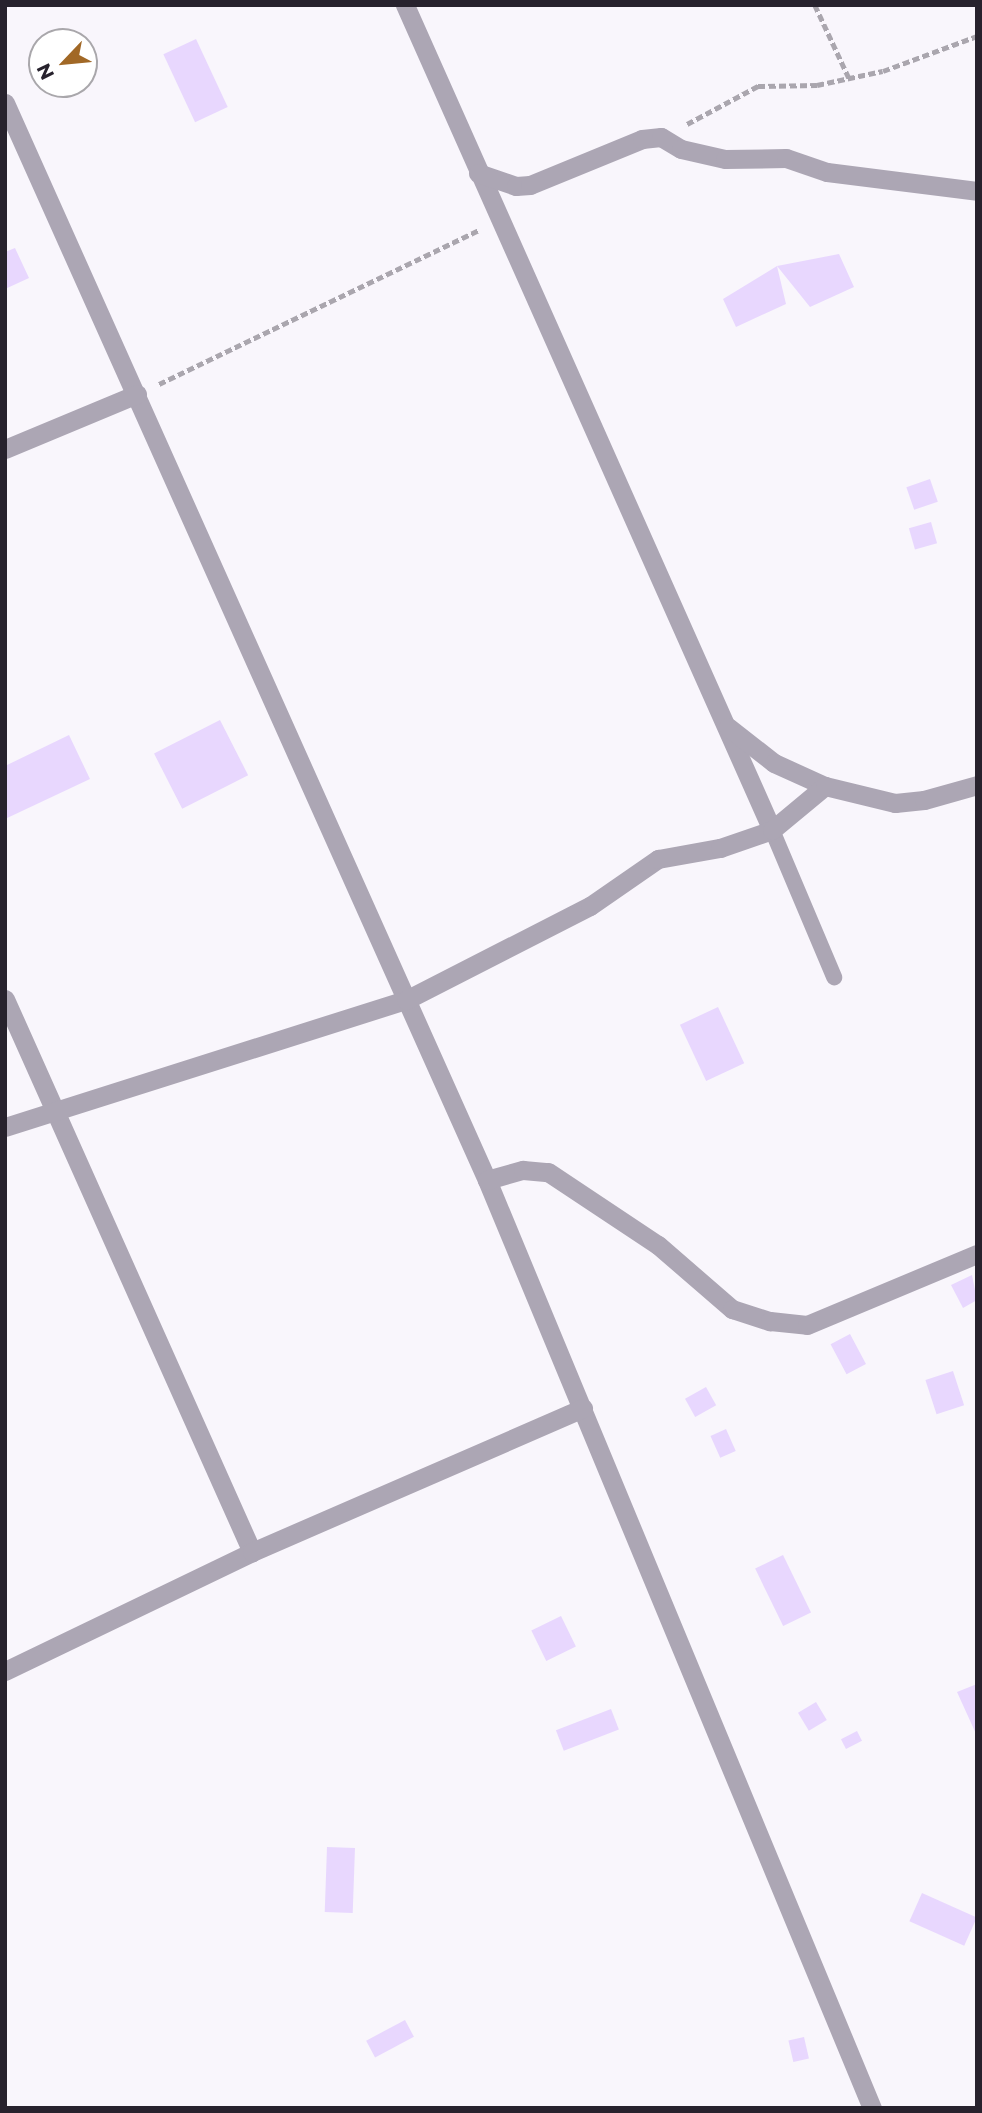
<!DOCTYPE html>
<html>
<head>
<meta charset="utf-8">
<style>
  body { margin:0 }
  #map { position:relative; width:982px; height:2113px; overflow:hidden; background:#f9f6fc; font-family:Montserrat,sans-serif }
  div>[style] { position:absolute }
  .building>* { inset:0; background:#e8d7fe; transform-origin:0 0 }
  .path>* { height:4.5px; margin-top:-2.25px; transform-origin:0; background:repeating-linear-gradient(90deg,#aaa6ae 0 7px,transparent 0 10.5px) }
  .service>* { height:16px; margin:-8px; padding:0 8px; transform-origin:8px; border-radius:8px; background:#aca6b4 }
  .minor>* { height:19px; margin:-9.5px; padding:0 9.5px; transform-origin:9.5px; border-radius:9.5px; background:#aca6b4 }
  span { translate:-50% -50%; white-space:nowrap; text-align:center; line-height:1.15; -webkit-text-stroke:5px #fff; paint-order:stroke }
  .frame { position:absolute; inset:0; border:7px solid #27222d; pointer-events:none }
  .north { position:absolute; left:28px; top:28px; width:70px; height:70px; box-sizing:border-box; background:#fff; border:2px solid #a9a7ab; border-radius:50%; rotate:244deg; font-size:19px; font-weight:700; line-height:28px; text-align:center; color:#27222d }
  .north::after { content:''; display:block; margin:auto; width:24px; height:32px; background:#a16826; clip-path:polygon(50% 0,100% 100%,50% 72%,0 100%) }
</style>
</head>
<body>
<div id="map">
  <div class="building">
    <i style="left:196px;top:39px;width:75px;height:36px;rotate:65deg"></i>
    <i style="clip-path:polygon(15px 248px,29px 278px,5px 289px,5px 252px)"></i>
    <i style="clip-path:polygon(839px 254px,854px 287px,810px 307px,777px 266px,786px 304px,736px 327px,723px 299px,777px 266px)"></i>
    <i style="left:930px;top:479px;width:24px;height:25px;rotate:71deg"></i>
    <i style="left:931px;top:522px;width:22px;height:23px;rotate:74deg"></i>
    <i style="left:220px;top:720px;width:62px;height:74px;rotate:63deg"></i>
    <i style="clip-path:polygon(69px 735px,90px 779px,5px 819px,5px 766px)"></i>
    <i style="left:718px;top:1007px;width:62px;height:42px;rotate:65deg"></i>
    <i style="clip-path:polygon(972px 1275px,977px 1300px,963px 1308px,951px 1285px)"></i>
    <i style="left:850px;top:1334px;width:34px;height:22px;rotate:62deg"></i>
    <i style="left:953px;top:1371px;width:36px;height:29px;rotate:72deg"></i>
    <i style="left:706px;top:1387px;width:21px;height:24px;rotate:61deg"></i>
    <i style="left:726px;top:1429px;width:24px;height:17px;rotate:66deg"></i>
    <i style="left:783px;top:1555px;width:64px;height:31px;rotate:64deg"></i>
    <i style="left:561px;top:1616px;width:34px;height:33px;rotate:64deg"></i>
    <i style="clip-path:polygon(977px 1684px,977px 1736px,957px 1692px)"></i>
    <i style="left:816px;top:1702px;width:21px;height:21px;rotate:59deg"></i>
    <i style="left:611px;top:1709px;width:22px;height:59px;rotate:69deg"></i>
    <i style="left:857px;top:1731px;width:11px;height:18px;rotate:63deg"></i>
    <i style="left:327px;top:1847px;width:28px;height:65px;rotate:2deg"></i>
    <i style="left:922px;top:1893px;width:60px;height:31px;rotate:24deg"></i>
    <i style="left:405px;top:2020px;width:19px;height:44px;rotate:62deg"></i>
    <i style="left:804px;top:2037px;width:22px;height:16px;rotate:77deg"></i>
  </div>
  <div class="path">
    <i style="left:815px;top:5px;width:81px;rotate:65deg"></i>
    <i style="left:687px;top:124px;width:81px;rotate:-28.2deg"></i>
    <i style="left:758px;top:86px;width:59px;rotate:-1deg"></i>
    <i style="left:817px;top:85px;width:67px;rotate:-12deg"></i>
    <i style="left:883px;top:71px;width:100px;rotate:-20.4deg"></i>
    <i style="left:159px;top:384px;width:355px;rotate:-25.7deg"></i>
  </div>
  <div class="service">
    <i style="left:772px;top:830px;width:160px;rotate:67.1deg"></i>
  </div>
  <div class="minor">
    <i style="left:405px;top:5px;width:903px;rotate:66.02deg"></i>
    <i style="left:5px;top:103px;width:1180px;rotate:65.89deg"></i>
    <i style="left:487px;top:1180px;width:1005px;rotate:67.47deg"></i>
    <i style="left:478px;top:173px;width:40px;rotate:18.9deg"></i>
    <i style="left:516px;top:186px;width:14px;rotate:-4deg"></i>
    <i style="left:530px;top:185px;width:121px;rotate:-22.3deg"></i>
    <i style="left:642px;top:139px;width:19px;rotate:-6deg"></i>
    <i style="left:661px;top:137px;width:23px;rotate:31deg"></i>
    <i style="left:681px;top:149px;width:45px;rotate:12.8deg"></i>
    <i style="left:725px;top:159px;width:61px;rotate:-0.9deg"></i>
    <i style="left:786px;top:158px;width:43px;rotate:18.9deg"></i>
    <i style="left:827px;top:172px;width:151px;rotate:7.2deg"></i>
    <i style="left:5px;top:449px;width:143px;rotate:-22.6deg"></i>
    <i style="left:728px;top:727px;width:58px;rotate:38deg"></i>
    <i style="left:774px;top:763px;width:56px;rotate:24.3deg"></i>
    <i style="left:5px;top:999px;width:606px;rotate:65.93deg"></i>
    <i style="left:5px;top:1127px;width:421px;rotate:-17.6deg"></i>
    <i style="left:406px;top:1000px;width:207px;rotate:-27.1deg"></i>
    <i style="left:590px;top:906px;width:83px;rotate:-34.7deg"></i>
    <i style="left:658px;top:859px;width:63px;rotate:-10.1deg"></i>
    <i style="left:720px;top:848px;width:55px;rotate:-19.1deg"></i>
    <i style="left:772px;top:830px;width:69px;rotate:-39.7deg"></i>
    <i style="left:825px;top:786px;width:72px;rotate:13.7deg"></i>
    <i style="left:895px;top:803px;width:29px;rotate:-6deg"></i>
    <i style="left:924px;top:800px;width:55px;rotate:-15.8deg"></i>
    <i style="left:487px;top:1180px;width:37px;rotate:-16deg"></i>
    <i style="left:523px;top:1170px;width:25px;rotate:5deg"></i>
    <i style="left:548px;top:1172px;width:132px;rotate:33.6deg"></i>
    <i style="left:658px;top:1245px;width:98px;rotate:40.9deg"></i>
    <i style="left:732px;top:1309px;width:40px;rotate:18deg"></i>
    <i style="left:770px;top:1321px;width:37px;rotate:6deg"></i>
    <i style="left:807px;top:1325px;width:184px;rotate:-22.7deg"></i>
    <i style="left:5px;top:1671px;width:274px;rotate:-25.7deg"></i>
    <i style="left:252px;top:1552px;width:361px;rotate:-23.5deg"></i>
  </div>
  <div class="frame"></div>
  <div class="north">N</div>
</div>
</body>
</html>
